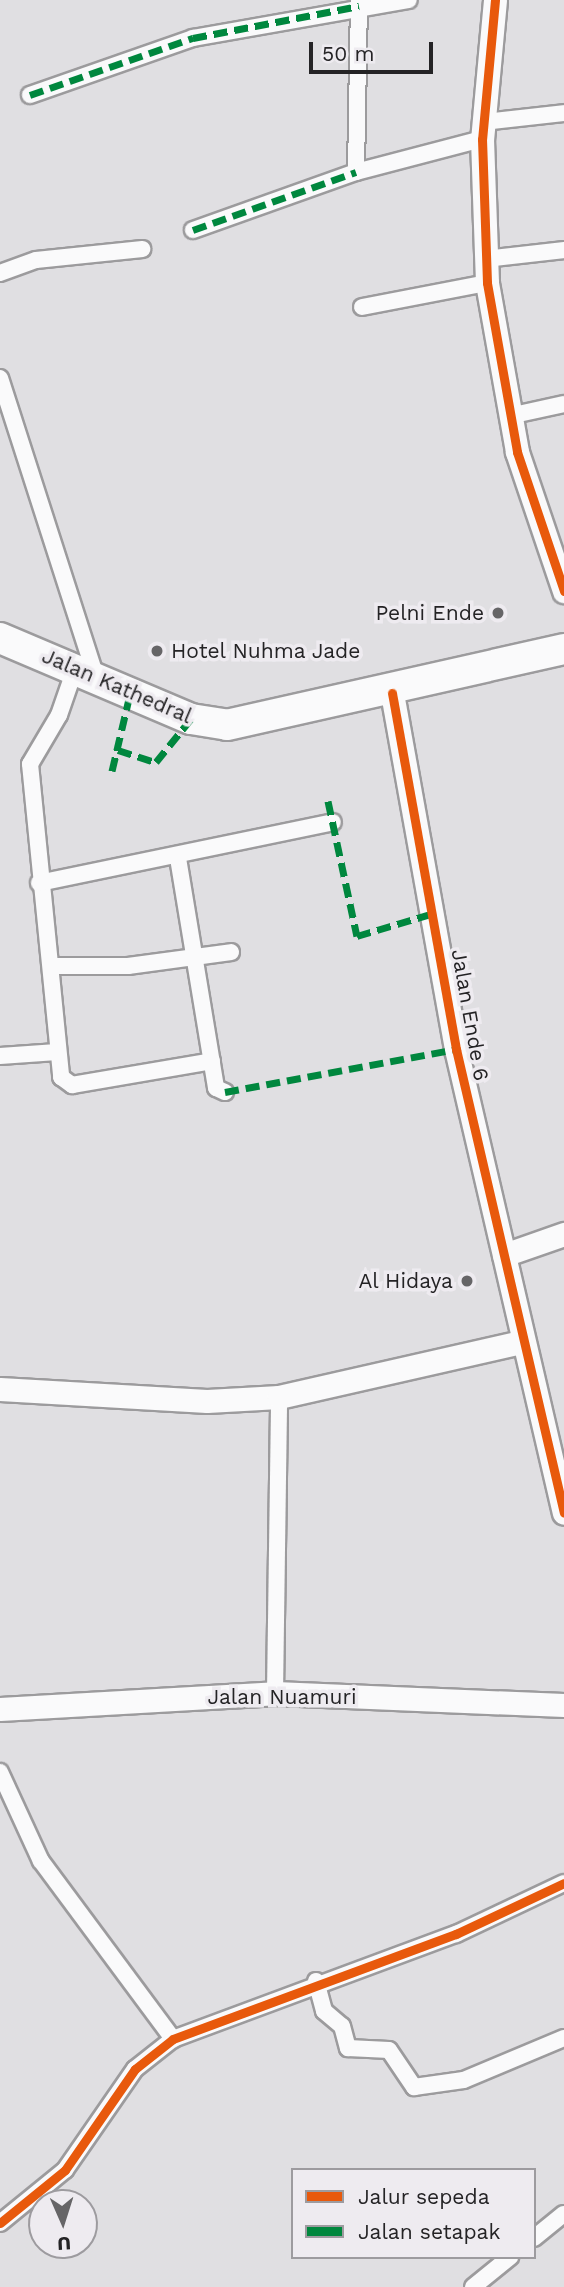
<!DOCTYPE html>
<html>
<head>
<meta charset="utf-8">
<style>
  body { margin:0 }
  #map { position:relative; width:564px; height:2287px; overflow:hidden; background:#e0dfe2; font-family:"Work Sans",sans-serif }
  div>[style] { position:absolute }
  .roads { filter:drop-shadow(2px 0 #9c9b9d) drop-shadow(-2px 0 #9c9b9d) drop-shadow(0 2px #9c9b9d) drop-shadow(0 -2px #9c9b9d) }
  .street>* { height:16px; margin:-8px; padding:0 8px; transform-origin:8px; border-radius:8px; background:#fafafb }
  .secondary>* { height:23px; margin:-11.5px; padding:0 11.5px; transform-origin:11.5px; border-radius:11.5px; background:#fafafb }
  .highway>* { height:30px; margin:-15px; padding:0 15px; transform-origin:15px; border-radius:15px; background:#fafafb }
  .quiet>* { height:7px; margin-top:-3.5px; transform-origin:0; background:repeating-linear-gradient(90deg,#00873e 0 14px,transparent 0 21px) }
  .cycleway>* { height:9px; margin:-4.5px; padding:0 4.5px; transform-origin:4.5px; border-radius:4.5px; background:#e8590c }
  .dots>* { width:19px; height:19px; translate:-50% -50%; box-sizing:border-box; border:4px solid #eeebf0; border-radius:50% }
  span { translate:-50% -50%; white-space:nowrap; text-align:center; line-height:1.15; -webkit-text-stroke:7px #eeebf0; paint-order:stroke }
  .poi-label { font-size:21px; color:#242325 }
  .right { translate:-100% -50%; text-align:right }
  .left { translate:0 -50%; text-align:left }
  .street-label { font-size:21px; color:#242325 }
  .legend { position:absolute; left:291px; top:2168px; width:245px; height:91px; box-sizing:border-box; background:#eeebf0; border:2px solid #9d9b9f; margin:0; padding:9px 12px; list-style:none; font-size:21px; color:#242325 }
  .legend li { display:flex; align-items:center; gap:14px; height:35px }
  .legend b { width:35px; border:2px solid #9d9b9f }
  .north { position:absolute; left:28px; top:2189px; width:70px; height:70px; box-sizing:border-box; background:#eeebf0; border:2px solid #9d9b9f; border-radius:50%; rotate:177deg; font-size:19px; font-weight:700; line-height:28px; text-align:center; color:#242325 }
  .north::after { content:''; display:block; margin:auto; width:24px; height:32px; background:#666567; clip-path:polygon(50% 0,100% 100%,50% 72%,0 100%) }
  .scale { position:absolute; left:309px; top:42px; width:124px; height:32px; box-sizing:border-box; border:4px solid #242325; border-top:0; padding-left:9px; font-size:21px; line-height:24px; white-space:nowrap; color:#242325; -webkit-text-stroke:5px #eeebf0; paint-order:stroke }
</style>
</head>
<body>
<div id="map">
  <div class="roads">
    <div class="street">
      <i style="left:30px;top:95px;width:173px;rotate:-19.3deg"></i>
      <i style="left:193px;top:38px;width:219px;rotate:-10deg"></i>
      <i style="left:484px;top:122px;width:81px;rotate:-6.4deg"></i>
      <i style="left:356px;top:172px;width:172px;rotate:-89deg"></i>
      <i style="left:193px;top:230px;width:173px;rotate:-19.6deg"></i>
      <i style="left:356px;top:172px;width:130px;rotate:-14.7deg"></i>
      <i style="left:485px;top:259px;width:80px;rotate:-6.5deg"></i>
      <i style="left:0;top:273px;width:38px;rotate:-20deg"></i>
      <i style="left:36px;top:260px;width:107px;rotate:-5.9deg"></i>
      <i style="left:362px;top:307px;width:127px;rotate:-10.9deg"></i>
      <i style="left:0;top:378px;width:311px;rotate:72.2deg"></i>
      <i style="left:509px;top:416px;width:56px;rotate:-12.3deg"></i>
      <i style="left:76px;top:666px;width:52px;rotate:109.1deg"></i>
      <i style="left:59px;top:715px;width:57px;rotate:120.6deg"></i>
      <i style="left:30px;top:764px;width:315px;rotate:84.3deg"></i>
      <i style="left:61px;top:1077px;width:14px;rotate:36deg"></i>
      <i style="left:72px;top:1085px;width:142px;rotate:-9.7deg"></i>
      <i style="left:178px;top:858px;width:233px;rotate:80.6deg"></i>
      <i style="left:216px;top:1088px;width:10px;rotate:24deg"></i>
      <i style="left:39px;top:883px;width:300px;rotate:-11.7deg"></i>
      <i style="left:51px;top:966px;width:77px"></i>
      <i style="left:128px;top:966px;width:104px;rotate:-7.7deg"></i>
      <i style="left:0;top:1056px;width:57px;rotate:-4deg"></i>
      <i style="left:275px;top:1693px;width:296px;rotate:-89.2deg"></i>
      <i style="left:0;top:1772px;width:98px;rotate:65.3deg"></i>
      <i style="left:41px;top:1861px;width:222px;rotate:53.4deg"></i>
      <i style="left:316px;top:1981px;width:31px;rotate:75deg"></i>
      <i style="left:324px;top:2011px;width:23px;rotate:40deg"></i>
      <i style="left:342px;top:2026px;width:23px;rotate:75deg"></i>
      <i style="left:348px;top:2048px;width:41px;rotate:2.8deg"></i>
      <i style="left:389px;top:2050px;width:45px;rotate:56deg"></i>
      <i style="left:414px;top:2087px;width:50px;rotate:-8deg"></i>
      <i style="left:464px;top:2080px;width:108px;rotate:-22.8deg"></i>
      <i style="left:0;top:2223px;width:84px;rotate:-39.2deg"></i>
      <i style="left:65px;top:2170px;width:123px;rotate:-55.3deg"></i>
      <i style="left:135px;top:2069px;width:48px;rotate:-38.3deg"></i>
      <i style="left:173px;top:2039px;width:302px;rotate:-20.4deg"></i>
      <i style="left:456px;top:1934px;width:119px;rotate:-25.3deg"></i>
      <i style="left:534px;top:2238px;width:38px;rotate:-39deg"></i>
      <i style="left:473px;top:2287px;width:48px;rotate:-39deg"></i>
    </div>
    <div class="secondary">
      <i style="left:495px;top:0;width:140px;rotate:95.3deg"></i>
      <i style="left:482px;top:139px;width:144px;rotate:88deg"></i>
      <i style="left:487px;top:283px;width:172px;rotate:79.9deg"></i>
      <i style="left:517px;top:452px;width:147px;rotate:71.3deg"></i>
      <i style="left:392px;top:693px;width:362px;rotate:79.8deg"></i>
      <i style="left:456px;top:1049px;width:476px;rotate:76.9deg"></i>
      <i style="left:504px;top:1255px;width:64px;rotate:-19.3deg"></i>
      <i style="left:0;top:1389px;width:207px;rotate:3.3deg"></i>
      <i style="left:207px;top:1401px;width:72px;rotate:-3.2deg"></i>
      <i style="left:279px;top:1397px;width:249px;rotate:-12.8deg"></i>
      <i style="left:0;top:1709px;width:275px;rotate:-3.3deg"></i>
      <i style="left:275px;top:1693px;width:289px;rotate:2.4deg"></i>
    </div>
    <div class="highway">
      <i style="left:0;top:638px;width:207px;rotate:23deg"></i>
      <i style="left:191px;top:719px;width:36px;rotate:9deg"></i>
      <i style="left:227px;top:725px;width:345px;rotate:-12.7deg"></i>
    </div>
  </div>
  <div class="quiet">
    <i style="left:30px;top:95px;width:173px;rotate:-19.3deg"></i>
    <i style="left:193px;top:38px;width:169px;rotate:-10.9deg"></i>
    <i style="left:193px;top:230px;width:173px;rotate:-19.6deg"></i>
    <i style="left:118px;top:750px;width:40px;rotate:18deg"></i>
    <i style="left:156px;top:762px;width:55px;rotate:-50.9deg"></i>
    <i style="left:112px;top:771px;width:83px;rotate:-76.8deg"></i>
    <i style="left:328px;top:801px;width:138px;rotate:77.9deg"></i>
    <i style="left:357px;top:936px;width:80px;rotate:-16.6deg"></i>
    <i style="left:225px;top:1092px;width:235px;rotate:-10.5deg"></i>
  </div>
  <div class="cycleway">
    <i style="left:495px;top:0;width:140px;rotate:95.3deg"></i>
    <i style="left:482px;top:139px;width:144px;rotate:88deg"></i>
    <i style="left:487px;top:283px;width:172px;rotate:79.9deg"></i>
    <i style="left:517px;top:452px;width:147px;rotate:71.3deg"></i>
    <i style="left:392px;top:693px;width:362px;rotate:79.8deg"></i>
    <i style="left:456px;top:1049px;width:476px;rotate:76.9deg"></i>
    <i style="left:0;top:2223px;width:84px;rotate:-39.2deg"></i>
    <i style="left:65px;top:2170px;width:123px;rotate:-55.3deg"></i>
    <i style="left:135px;top:2069px;width:48px;rotate:-38.3deg"></i>
    <i style="left:173px;top:2039px;width:302px;rotate:-20.4deg"></i>
    <i style="left:456px;top:1934px;width:119px;rotate:-25.3deg"></i>
  </div>
  <div class="dots">
    <i style="left:498px;top:613px;background:#666567"></i>
    <i style="left:157px;top:651px;background:#666567"></i>
    <i style="left:467px;top:1281px;background:#666567"></i>
  </div>
  <div class="poi-label">
    <span class="right" style="left:484px;top:613px">Pelni Ende</span>
    <span class="left" style="left:171px;top:651px">Hotel Nuhma Jade</span>
    <span class="right" style="left:453px;top:1281px">Al Hidaya</span>
  </div>
  <div class="street-label">
    <span style="left:117px;top:686px;rotate:23deg">Jalan Kathedral</span>
    <span style="left:470px;top:1015px;rotate:80deg">Jalan Ende 6</span>
    <span style="left:282px;top:1697px">Jalan Nuamuri</span>
  </div>
  <ul class="legend">
  <li><b style="height:9px;background:#e8590c"></b>Jalur sepeda</li>
  <li><b style="height:9px;background:#00873e"></b>Jalan setapak</li>
  </ul>
  <div class="north">U</div>
  <div class="scale">50 m</div>
</div>
</body>
</html>
